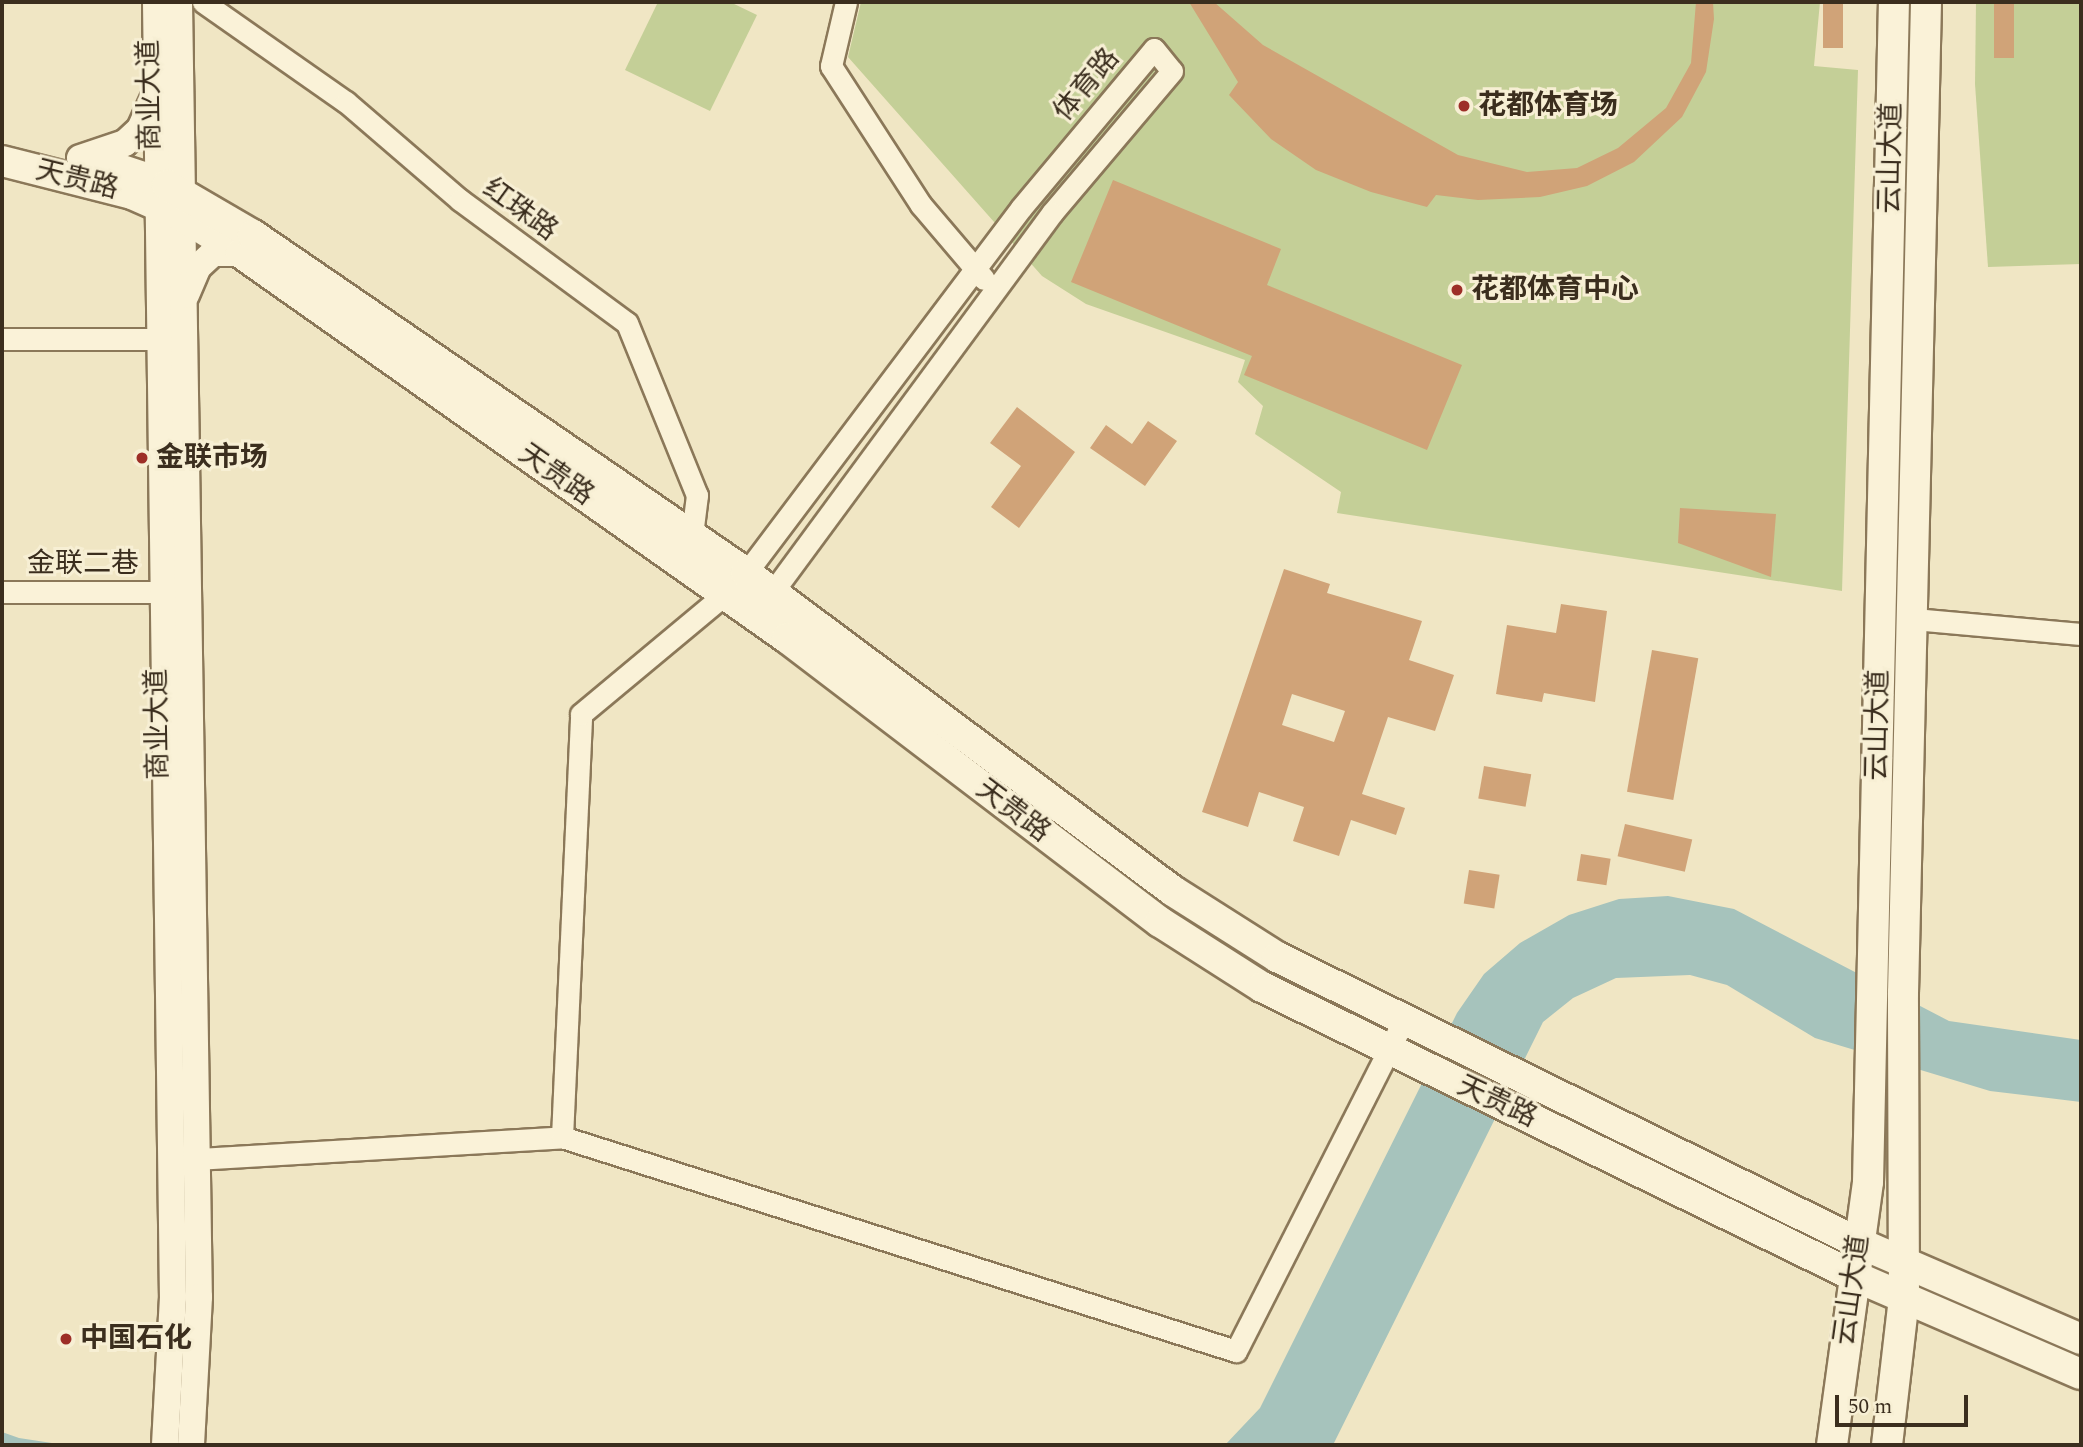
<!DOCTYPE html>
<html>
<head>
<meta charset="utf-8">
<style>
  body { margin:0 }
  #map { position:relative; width:2083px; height:1447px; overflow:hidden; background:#f0e6c4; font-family:Spectral,"Noto Sans SC",serif }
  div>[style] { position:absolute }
  .green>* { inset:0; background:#c4cf97 }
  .water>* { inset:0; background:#a6c3bc }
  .building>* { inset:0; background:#d0a378; transform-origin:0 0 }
  .roads { filter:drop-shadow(2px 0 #8b7859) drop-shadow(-2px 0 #8b7859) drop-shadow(0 2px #8b7859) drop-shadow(0 -2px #8b7859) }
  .minor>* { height:21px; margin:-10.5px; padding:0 10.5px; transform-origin:10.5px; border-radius:10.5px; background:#faf2d8 }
  .tertiary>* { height:26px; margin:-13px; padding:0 13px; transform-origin:13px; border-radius:13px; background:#faf2d8 }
  .secondary>* { height:30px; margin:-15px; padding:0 15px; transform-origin:15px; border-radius:15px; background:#faf2d8 }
  .dots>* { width:19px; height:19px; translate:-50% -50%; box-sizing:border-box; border:4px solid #f7efd4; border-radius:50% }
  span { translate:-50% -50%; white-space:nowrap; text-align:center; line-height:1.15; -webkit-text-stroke:6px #f7efd4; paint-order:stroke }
  .street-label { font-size:28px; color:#3b2e1e }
  .poi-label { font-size:28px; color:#3b2e1e; font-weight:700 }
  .left { translate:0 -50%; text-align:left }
  .frame { position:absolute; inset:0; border:4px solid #3b2e1e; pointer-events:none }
  .scale { position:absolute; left:1835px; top:1395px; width:133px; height:32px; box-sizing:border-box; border:4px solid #3b2e1e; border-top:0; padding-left:9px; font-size:21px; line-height:24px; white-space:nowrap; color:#3b2e1e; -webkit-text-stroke:5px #f7efd4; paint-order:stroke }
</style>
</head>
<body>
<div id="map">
  <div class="green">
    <i style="clip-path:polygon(658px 2px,730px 2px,757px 15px,710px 111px,625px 70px)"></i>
    <i style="clip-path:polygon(861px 2px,1820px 2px,1814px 66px,1858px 70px,1842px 591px,1337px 513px,1341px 492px,1255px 434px,1263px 406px,1238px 382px,1245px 360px,1086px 304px,1042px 276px,848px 57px)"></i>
    <i style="clip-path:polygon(1976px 2px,2081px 2px,2081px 264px,1988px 267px,1975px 84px)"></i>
  </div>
  <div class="water">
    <i style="clip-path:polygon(1668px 896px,1734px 909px,1949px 1021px,2081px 1040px,2081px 1102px,1990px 1091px,1815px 1038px,1727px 985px,1690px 975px,1616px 978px,1573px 998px,1543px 1022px,1333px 1445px,1225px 1445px,1260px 1408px,1457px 1013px,1484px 974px,1520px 943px,1569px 915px,1619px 899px)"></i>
    <i style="clip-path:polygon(2px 1432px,19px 1438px,65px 1445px,2px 1445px)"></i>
  </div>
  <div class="building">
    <i style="clip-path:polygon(1189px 2px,1214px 2px,1263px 45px,1458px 155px,1527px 172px,1577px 168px,1618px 148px,1666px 108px,1691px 63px,1696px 2px,1713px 2px,1714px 19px,1706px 72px,1682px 117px,1634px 162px,1587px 186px,1540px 197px,1478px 200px,1436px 195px,1427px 207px,1371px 192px,1316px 170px,1271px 139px,1229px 95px,1238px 82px)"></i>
    <i style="left:1823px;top:2px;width:20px;height:46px"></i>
    <i style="left:1994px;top:2px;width:20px;height:56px"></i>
    <i style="clip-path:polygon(1113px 180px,1281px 249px,1267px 285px,1462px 365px,1427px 450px,1244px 375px,1252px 356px,1071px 282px)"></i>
    <i style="clip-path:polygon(1017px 407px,1075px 452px,1019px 528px,991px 507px,1021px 466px,990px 443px)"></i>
    <i style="clip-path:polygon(1148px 421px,1177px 441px,1145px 486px,1090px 448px,1106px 425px,1132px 444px)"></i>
    <i style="clip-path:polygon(1680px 508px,1776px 514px,1771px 577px,1678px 543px)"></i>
    <i style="clip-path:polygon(evenodd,1284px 569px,1330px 584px,1327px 593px,1422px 621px,1409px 660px,1454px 675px,1435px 731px,1388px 717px,1362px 794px,1405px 808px,1396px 835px,1351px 820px,1339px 856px,1293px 841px,1304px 807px,1259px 792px,1248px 827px,1202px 812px,1284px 569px,1292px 694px,1345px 711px,1334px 742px,1282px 725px,1292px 694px)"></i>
    <i style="clip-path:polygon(1561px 604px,1607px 611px,1595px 702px,1544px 693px,1542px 702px,1496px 694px,1507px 625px,1556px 633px)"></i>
    <i style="left:1652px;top:650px;width:47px;height:144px;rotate:10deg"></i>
    <i style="left:1484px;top:766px;width:48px;height:33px;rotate:10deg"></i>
    <i style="left:1625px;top:824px;width:69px;height:33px;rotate:13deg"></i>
    <i style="left:1581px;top:854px;width:30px;height:27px;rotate:9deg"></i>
    <i style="left:1469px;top:870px;width:31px;height:34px;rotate:9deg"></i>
  </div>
  <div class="roads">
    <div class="minor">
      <i style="left:203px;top:2px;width:174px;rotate:35deg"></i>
      <i style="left:346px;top:102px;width:150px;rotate:40.7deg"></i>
      <i style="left:460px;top:200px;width:207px;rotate:36.4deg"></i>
      <i style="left:627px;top:323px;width:186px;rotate:67.9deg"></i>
      <i style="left:697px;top:495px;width:40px;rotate:97.1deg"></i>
      <i style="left:846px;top:2px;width:66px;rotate:103.2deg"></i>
      <i style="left:831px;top:66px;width:166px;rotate:57.1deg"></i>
      <i style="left:921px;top:205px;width:97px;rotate:49.6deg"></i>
      <i style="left:2px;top:339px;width:158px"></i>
      <i style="left:746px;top:573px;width:457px;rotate:-53deg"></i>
      <i style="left:1021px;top:208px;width:207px;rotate:-50.1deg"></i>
      <i style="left:1154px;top:49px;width:28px;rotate:51deg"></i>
      <i style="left:1172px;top:71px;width:186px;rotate:130.2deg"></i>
      <i style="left:1052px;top:213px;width:472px;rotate:126.4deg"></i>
      <i style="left:2px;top:592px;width:162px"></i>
      <i style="left:1913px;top:619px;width:169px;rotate:5.1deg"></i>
      <i style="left:562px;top:1137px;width:423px;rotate:-87.4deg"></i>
      <i style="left:581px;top:714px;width:187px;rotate:-39.8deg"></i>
      <i style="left:197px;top:1159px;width:366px;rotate:-3.4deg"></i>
      <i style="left:562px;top:1137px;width:707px;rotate:17.62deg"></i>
      <i style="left:1236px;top:1351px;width:369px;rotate:-63.1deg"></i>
    </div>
    <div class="tertiary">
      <i style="left:156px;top:2px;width:1295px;rotate:89.25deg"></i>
      <i style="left:173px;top:1297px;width:148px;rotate:93.1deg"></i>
      <i style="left:179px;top:2px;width:1295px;rotate:89.12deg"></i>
      <i style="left:199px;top:1297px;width:148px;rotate:93.1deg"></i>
      <i style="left:80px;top:158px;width:47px;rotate:-18.4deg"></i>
      <i style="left:125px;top:143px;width:21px;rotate:-43deg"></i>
      <i style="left:140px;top:129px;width:35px;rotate:-66deg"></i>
      <i style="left:186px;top:295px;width:30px;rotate:-67deg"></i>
      <i style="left:198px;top:267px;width:21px;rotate:-43deg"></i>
      <i style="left:213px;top:253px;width:28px"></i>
    </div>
    <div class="secondary">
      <i style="left:2px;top:161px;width:134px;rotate:14.2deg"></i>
      <i style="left:132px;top:194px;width:57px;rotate:23.9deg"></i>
      <i style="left:184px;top:217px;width:67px;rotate:32.3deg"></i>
      <i style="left:241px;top:253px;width:668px;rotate:35.19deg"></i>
      <i style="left:787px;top:638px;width:469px;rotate:37.3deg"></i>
      <i style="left:1160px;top:922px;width:121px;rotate:32.5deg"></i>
      <i style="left:1262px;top:987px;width:659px;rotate:26.02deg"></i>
      <i style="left:1854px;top:1276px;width:247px;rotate:23.4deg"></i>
      <i style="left:104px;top:164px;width:66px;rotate:18.4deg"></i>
      <i style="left:167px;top:185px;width:99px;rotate:30.2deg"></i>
      <i style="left:253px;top:235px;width:598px;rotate:34.43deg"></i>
      <i style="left:746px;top:573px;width:532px;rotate:36.68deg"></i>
      <i style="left:1173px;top:891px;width:123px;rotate:32.4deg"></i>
      <i style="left:1277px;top:957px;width:648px;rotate:26.17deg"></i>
      <i style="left:1859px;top:1243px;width:242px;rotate:23.4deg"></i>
      <i style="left:1832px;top:1445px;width:265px;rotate:-82.2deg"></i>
      <i style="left:1868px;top:1182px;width:1180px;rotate:-88.74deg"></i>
      <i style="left:1887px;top:1445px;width:148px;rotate:-83.4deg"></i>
      <i style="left:1904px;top:1298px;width:305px;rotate:-90.2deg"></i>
      <i style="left:1903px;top:993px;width:991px;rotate:-88.67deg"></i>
    </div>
  </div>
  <div class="dots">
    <i style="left:1464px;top:106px;background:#9d2e27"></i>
    <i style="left:1457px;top:290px;background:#9d2e27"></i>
    <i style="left:142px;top:458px;background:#9d2e27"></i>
    <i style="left:66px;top:1339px;background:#9d2e27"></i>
  </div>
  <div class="street-label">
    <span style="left:1087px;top:85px;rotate:-50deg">体育路</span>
    <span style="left:150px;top:95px;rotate:-91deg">商业大道</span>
    <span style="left:1891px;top:158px;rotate:-89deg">云山大道</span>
    <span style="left:77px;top:180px;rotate:14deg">天贵路</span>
    <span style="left:520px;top:210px;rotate:36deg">红珠路</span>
    <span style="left:556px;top:475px;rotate:35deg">天贵路</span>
    <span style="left:83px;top:564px">金联二巷</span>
    <span style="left:158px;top:724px;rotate:-91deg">商业大道</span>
    <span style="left:1878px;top:725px;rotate:-89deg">云山大道</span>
    <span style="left:1013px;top:811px;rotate:37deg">天贵路</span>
    <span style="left:1497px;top:1102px;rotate:25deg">天贵路</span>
    <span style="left:1852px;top:1290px;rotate:-82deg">云山大道</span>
  </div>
  <div class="poi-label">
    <span class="left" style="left:1478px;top:106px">花都体育场</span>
    <span class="left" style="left:1471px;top:290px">花都体育中心</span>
    <span class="left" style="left:156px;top:458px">金联市场</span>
    <span class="left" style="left:80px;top:1339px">中国石化</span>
  </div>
  <div class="frame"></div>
  <div class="scale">50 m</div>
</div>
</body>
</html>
